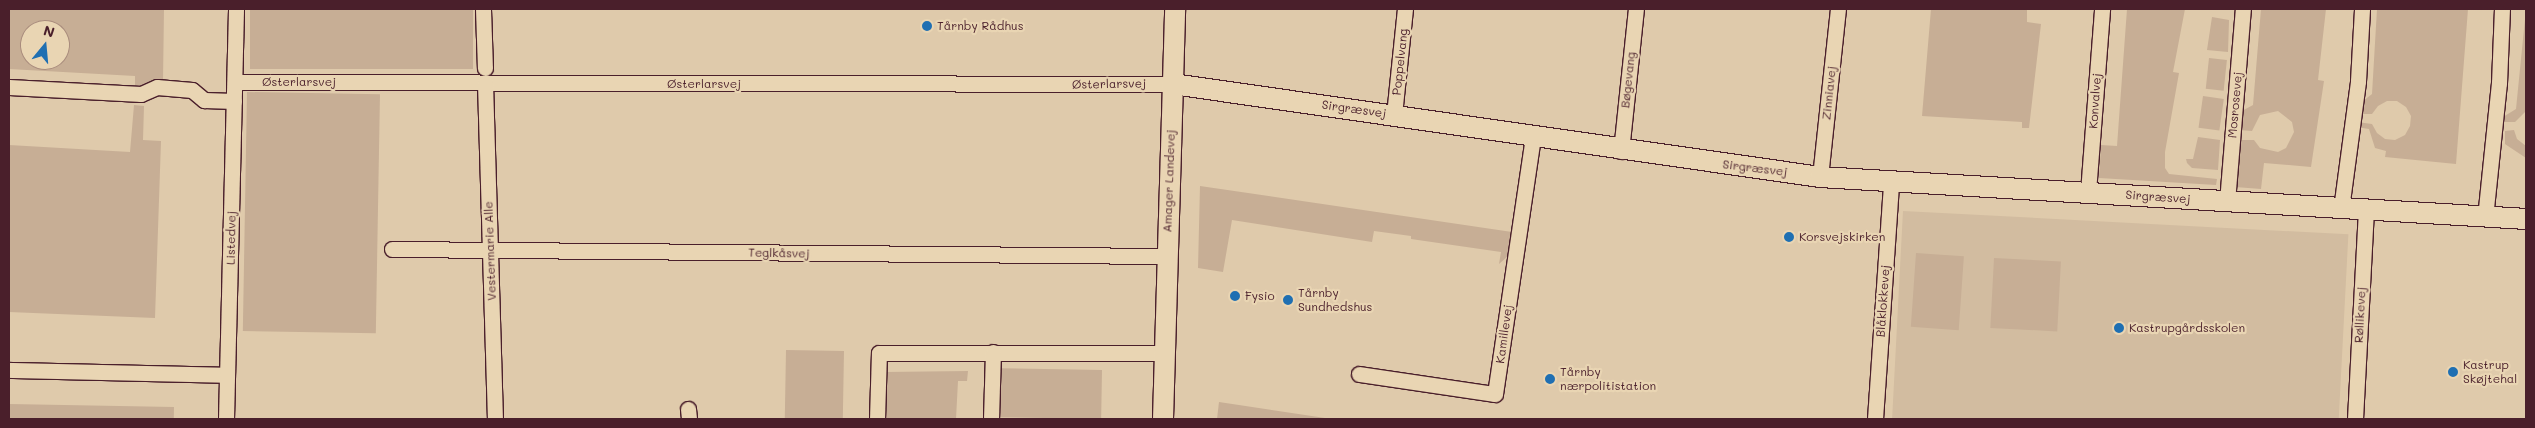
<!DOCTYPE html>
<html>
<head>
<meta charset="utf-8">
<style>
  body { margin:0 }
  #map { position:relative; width:2535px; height:428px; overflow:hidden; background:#dfcaab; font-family:Mali,sans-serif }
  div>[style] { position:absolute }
  .built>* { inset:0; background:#d2bca0; transform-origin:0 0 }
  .green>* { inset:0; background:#c7ae95; transform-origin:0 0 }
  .roads { filter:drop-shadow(1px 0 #4a1f2b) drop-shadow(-1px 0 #4a1f2b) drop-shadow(0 1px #4a1f2b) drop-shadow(0 -1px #4a1f2b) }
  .minor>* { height:15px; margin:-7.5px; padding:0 7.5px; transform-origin:7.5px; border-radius:7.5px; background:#e9d5b3 }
  .tertiary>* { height:20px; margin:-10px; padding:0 10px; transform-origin:10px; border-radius:10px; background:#e9d5b3 }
  .dots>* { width:14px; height:14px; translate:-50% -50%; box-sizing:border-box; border:2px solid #e9d5b3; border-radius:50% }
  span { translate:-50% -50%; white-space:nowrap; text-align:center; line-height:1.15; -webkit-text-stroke:4.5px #e9d5b3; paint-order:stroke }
  .poi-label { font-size:12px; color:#4a1f2b }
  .left { translate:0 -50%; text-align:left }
  .street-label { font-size:12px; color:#4a1f2b }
  .frame { position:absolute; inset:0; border:10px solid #4a1f2b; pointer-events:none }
  .north { position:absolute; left:20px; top:20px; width:50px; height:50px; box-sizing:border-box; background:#e9d5b3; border:1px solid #a98c7d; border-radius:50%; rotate:17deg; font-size:14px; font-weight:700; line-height:20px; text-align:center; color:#4a1f2b }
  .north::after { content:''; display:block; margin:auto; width:18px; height:22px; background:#1f6fb2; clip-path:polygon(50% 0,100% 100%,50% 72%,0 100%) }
</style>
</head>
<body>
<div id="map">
  <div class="built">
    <i style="left:1903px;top:211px;width:446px;height:208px;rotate:3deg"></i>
  </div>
  <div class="green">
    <i style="clip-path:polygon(evenodd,9px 9px,164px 9px,163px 81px,135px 88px,135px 76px,9px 69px,9px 9px,30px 30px,60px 30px,60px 60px,30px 60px,30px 30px)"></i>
    <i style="left:250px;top:9px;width:223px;height:60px"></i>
    <i style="clip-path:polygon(1931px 9px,2027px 9px,2027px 22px,2041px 24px,2029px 128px,2022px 128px,2022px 122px,1922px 116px)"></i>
    <i style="clip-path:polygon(2127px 9px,2185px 9px,2173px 72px,2179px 73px,2165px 152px,2165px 168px,2169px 174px,2217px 179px,2216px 185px,2099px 178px,2101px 145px,2117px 146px)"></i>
    <i style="clip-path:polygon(2261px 9px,2326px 9px,2318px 80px,2324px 81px,2311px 167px,2264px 163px,2261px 189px,2235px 187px,2238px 140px,2254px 140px,2260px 148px,2278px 152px,2286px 148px,2294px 132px,2292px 122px,2278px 111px,2260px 115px,2252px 131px,2239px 130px,2240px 112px,2253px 105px)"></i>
    <i style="clip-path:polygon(2377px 9px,2468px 9px,2456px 164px,2385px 157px,2386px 151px,2375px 148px,2369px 129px,2356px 127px,2357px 122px,2372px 124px,2377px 133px,2385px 139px,2395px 140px,2405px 135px,2410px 126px,2411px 116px,2406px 107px,2397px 101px,2387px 101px,2378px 106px,2372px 114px,2357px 114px,2358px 105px,2372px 94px)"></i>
    <i style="clip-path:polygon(2526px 9px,2526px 111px,2515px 122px,2502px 122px,2503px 117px,2516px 109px)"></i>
    <i style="clip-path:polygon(2212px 17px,2229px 20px,2228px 52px,2207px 50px)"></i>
    <i style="left:2209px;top:58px;width:18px;height:31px;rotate:6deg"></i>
    <i style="left:247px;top:92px;width:133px;height:239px;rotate:1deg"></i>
    <i style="left:2203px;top:96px;width:21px;height:32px;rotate:8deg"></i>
    <i style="clip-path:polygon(134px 105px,144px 106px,143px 140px,161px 141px,155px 318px,9px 312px,9px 145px,130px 152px)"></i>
    <i style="clip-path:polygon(2514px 130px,2517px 139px,2526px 146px,2526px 158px,2505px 144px,2505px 131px)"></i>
    <i style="clip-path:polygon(2198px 137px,2220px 140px,2218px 170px,2192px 168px,2187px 163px,2186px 159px,2193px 159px)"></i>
    <i style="clip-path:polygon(1200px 186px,1512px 232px,1508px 256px,1499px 264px,1501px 252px,1411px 239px,1411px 236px,1374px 231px,1372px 242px,1232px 220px,1223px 272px,1198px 268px)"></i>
    <i style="left:1916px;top:253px;width:48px;height:74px;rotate:4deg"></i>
    <i style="left:1994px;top:258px;width:67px;height:70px;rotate:3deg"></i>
    <i style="left:786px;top:350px;width:58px;height:69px;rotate:1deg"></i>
    <i style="left:1102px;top:370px;width:49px;height:104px;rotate:91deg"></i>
    <i style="clip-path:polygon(968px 371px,967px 381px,958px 381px,956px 419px,884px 419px,885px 372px)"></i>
    <i style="clip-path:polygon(1219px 402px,1325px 418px,1325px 419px,1217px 419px)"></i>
    <i style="left:9px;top:404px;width:165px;height:15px;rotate:1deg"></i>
  </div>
  <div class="roads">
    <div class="minor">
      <i style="left:483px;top:9px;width:59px;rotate:88.1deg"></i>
      <i style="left:235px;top:82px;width:938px;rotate:0.12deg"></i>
      <i style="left:485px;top:83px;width:336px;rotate:88.3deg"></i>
      <i style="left:9px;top:87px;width:132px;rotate:3deg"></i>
      <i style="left:141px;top:94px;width:17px;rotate:-24deg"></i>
      <i style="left:157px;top:87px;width:35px;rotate:5deg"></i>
      <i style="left:192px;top:90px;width:16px;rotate:40deg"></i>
      <i style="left:204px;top:100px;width:30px;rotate:2deg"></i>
      <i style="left:1394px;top:115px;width:107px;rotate:-84.1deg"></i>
      <i style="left:1621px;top:151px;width:143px;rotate:-84deg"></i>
      <i style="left:1820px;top:177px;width:169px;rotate:-83.9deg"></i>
      <i style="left:2088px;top:192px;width:184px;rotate:-85.6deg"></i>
      <i style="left:2227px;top:202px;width:194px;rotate:-85.3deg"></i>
      <i style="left:2341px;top:209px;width:129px;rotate:-82.4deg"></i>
      <i style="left:2358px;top:81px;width:72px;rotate:-86.8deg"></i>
      <i style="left:2485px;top:218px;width:136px;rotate:-84.1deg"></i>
      <i style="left:2499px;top:83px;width:74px;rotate:-87.7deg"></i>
      <i style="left:392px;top:249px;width:774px;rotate:0.52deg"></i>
      <i style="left:9px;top:370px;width:218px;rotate:1.3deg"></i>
      <i style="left:1359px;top:374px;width:137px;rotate:8.4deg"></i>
      <i style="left:1495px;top:394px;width:261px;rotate:-81.6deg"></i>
      <i style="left:688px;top:409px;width:10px;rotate:84deg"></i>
      <i style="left:226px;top:419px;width:410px;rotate:-88.6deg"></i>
      <i style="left:877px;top:419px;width:66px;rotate:-88.3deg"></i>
      <i style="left:879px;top:353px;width:286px"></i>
      <i style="left:991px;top:419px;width:67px;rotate:-88.3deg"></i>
      <i style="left:1875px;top:419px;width:238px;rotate:-86.1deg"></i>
      <i style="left:2355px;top:419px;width:208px;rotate:-87deg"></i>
    </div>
    <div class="tertiary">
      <i style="left:1173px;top:84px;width:654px;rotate:8.18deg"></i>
      <i style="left:1820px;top:177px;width:707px;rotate:3.4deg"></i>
      <i style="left:1163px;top:419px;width:410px;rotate:-88.3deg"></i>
    </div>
  </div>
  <div class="dots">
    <i style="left:927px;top:26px;background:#1f6fb2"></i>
    <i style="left:1789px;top:237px;background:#1f6fb2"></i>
    <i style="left:1235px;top:296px;background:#1f6fb2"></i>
    <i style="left:1288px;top:300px;background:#1f6fb2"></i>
    <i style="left:2119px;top:328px;background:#1f6fb2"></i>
    <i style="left:2453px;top:372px;background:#1f6fb2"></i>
    <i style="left:1550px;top:379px;background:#1f6fb2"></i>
  </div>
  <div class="poi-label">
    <span class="left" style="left:937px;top:26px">Tårnby Rådhus</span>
    <span class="left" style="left:1799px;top:237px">Korsvejskirken</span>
    <span class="left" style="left:1298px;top:300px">Tårnby<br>Sundhedshus</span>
    <span class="left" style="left:1245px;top:296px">Fysio</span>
    <span class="left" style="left:2129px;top:328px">Kastrupgårdsskolen</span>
    <span class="left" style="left:2463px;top:372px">Kastrup<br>Skøjtehal</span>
    <span class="left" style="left:1560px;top:379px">Tårnby<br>nærpolitistation</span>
  </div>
  <div class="street-label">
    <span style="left:1400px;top:62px;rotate:-84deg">Poppelvang</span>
    <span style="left:1628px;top:80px;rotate:-84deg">Bøgevang</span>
    <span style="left:299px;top:82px">Østerlarsvej</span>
    <span style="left:704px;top:84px">Østerlarsvej</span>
    <span style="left:1109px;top:84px;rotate:-1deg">Østerlarsvej</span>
    <span style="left:1829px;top:93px;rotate:-84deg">Zinniavej</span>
    <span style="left:2095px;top:101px;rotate:-86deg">Konvalvej</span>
    <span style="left:2235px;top:105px;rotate:-85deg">Mosrosevej</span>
    <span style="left:1354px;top:109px;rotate:8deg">Sirgræsvej</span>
    <span style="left:1755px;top:168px;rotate:7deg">Sirgræsvej</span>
    <span style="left:1169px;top:181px;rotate:-88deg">Amager Landevej</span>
    <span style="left:2158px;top:197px;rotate:4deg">Sirgræsvej</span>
    <span style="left:231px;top:238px;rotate:-89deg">Listedvej</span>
    <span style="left:490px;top:251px;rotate:-92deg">Vestermarie Alle</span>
    <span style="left:779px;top:253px;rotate:1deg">Teglkåsvej</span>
    <span style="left:1883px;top:301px;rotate:-86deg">Blåklokkevej</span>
    <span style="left:2360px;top:315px;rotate:-87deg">Røllikevej</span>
    <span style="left:1504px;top:334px;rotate:-82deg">Kamillevej</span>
  </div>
  <div class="frame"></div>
  <div class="north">N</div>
</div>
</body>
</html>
